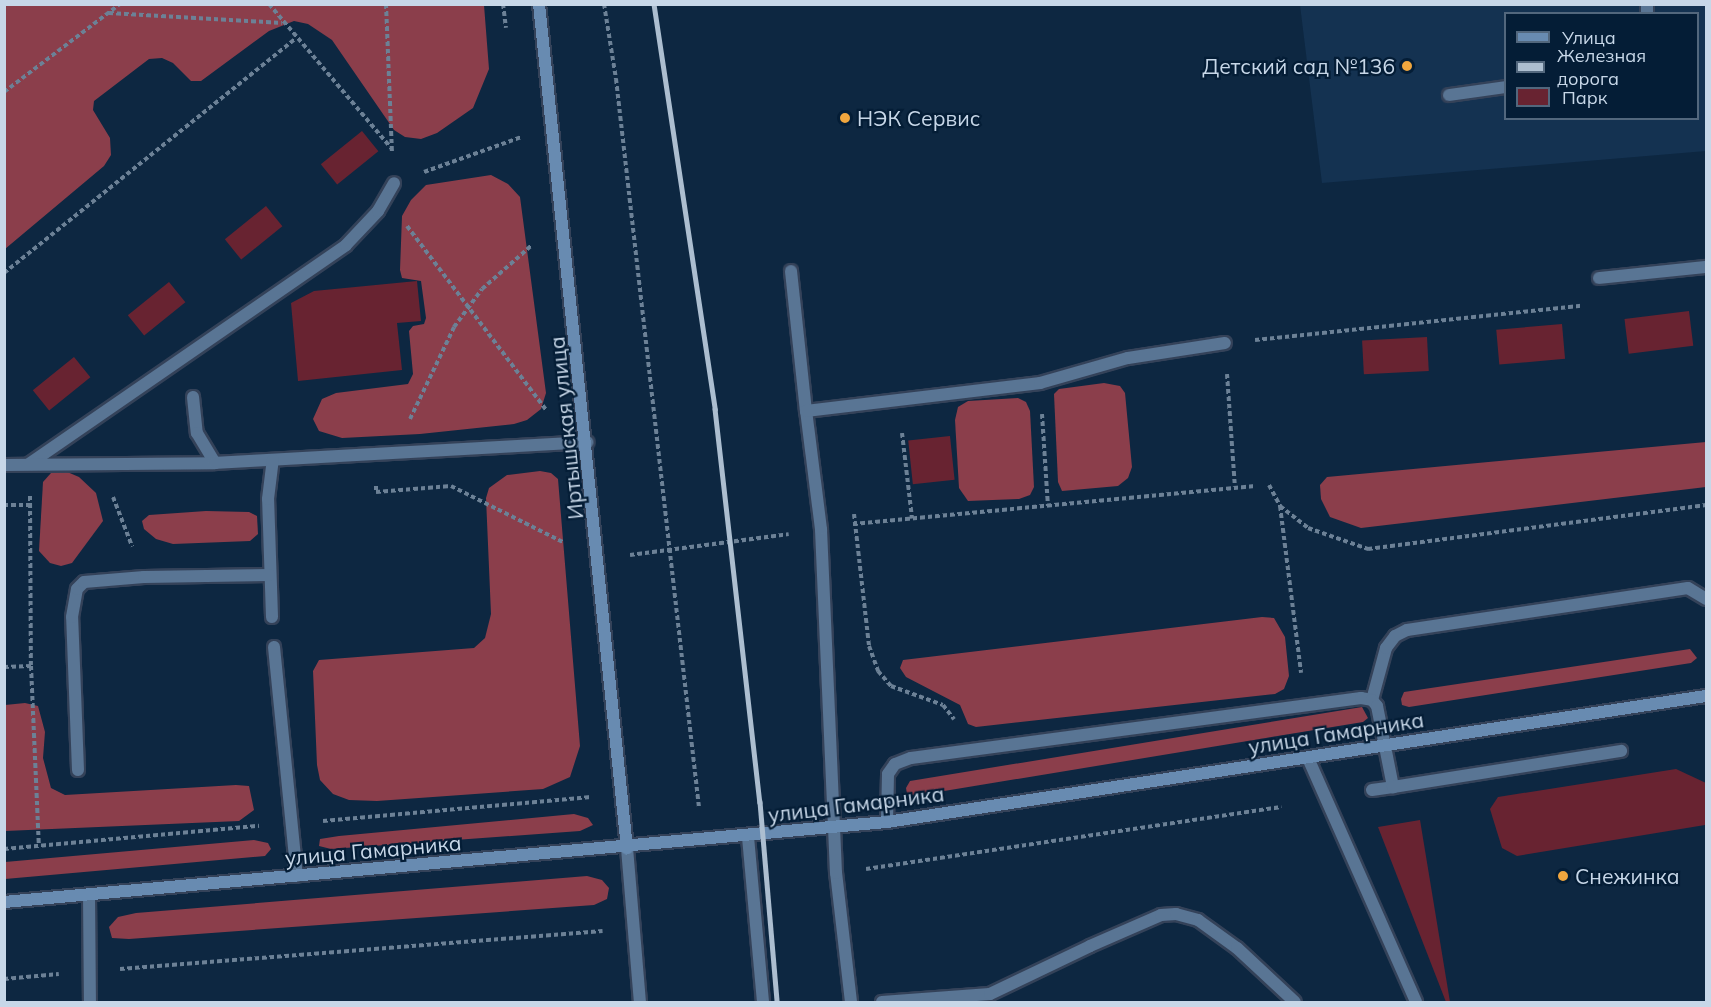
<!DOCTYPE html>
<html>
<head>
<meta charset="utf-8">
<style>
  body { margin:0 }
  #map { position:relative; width:1711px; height:1007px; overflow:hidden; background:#0d2741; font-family:Mulish,sans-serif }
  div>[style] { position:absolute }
  .built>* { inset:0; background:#143251 }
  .green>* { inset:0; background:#682331; transform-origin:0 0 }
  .forest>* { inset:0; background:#8b3e4b }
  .path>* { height:4px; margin-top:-2px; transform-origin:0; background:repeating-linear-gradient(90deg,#6c8196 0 4.5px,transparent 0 7.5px) }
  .roads { filter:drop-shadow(2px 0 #344259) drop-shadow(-2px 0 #344259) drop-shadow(0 2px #344259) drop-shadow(0 -2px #344259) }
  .service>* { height:12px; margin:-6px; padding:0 6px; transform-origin:6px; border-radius:6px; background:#597594 }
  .secondary>* { height:12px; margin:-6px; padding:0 6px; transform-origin:6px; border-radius:6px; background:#688bb1 }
  .rail>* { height:4.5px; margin:-2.25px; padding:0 2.25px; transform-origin:2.25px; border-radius:2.25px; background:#acbed0 }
  .dots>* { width:16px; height:16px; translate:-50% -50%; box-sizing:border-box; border:3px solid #041d36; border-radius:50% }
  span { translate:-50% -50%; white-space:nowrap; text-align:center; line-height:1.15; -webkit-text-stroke:4.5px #041d36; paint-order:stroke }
  .poi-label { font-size:21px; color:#c7d7e8 }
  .right { translate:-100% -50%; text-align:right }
  .left { translate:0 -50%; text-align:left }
  .street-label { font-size:21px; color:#c7d7e8 }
  .frame { position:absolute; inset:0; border:6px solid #c7d7e8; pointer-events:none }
  .legend { position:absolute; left:1504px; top:12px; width:195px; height:108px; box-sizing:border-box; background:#041d36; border:2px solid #52677d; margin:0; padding:8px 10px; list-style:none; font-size:18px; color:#c7d7e8 }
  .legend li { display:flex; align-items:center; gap:12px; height:30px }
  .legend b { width:30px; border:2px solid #52677d }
</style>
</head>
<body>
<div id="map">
  <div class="built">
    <i style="clip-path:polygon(evenodd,1300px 5px,1706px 5px,1706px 151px,1322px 183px,1300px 5px,1506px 14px,1698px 14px,1698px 118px,1506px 118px,1506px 14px)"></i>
  </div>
  <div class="green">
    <i style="left:362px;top:131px;width:26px;height:53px;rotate:51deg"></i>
    <i style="left:266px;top:206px;width:26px;height:53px;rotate:51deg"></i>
    <i style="clip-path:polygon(417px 281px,421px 321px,397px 323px,402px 370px,298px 381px,291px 303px,314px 291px)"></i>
    <i style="left:169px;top:282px;width:26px;height:53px;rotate:51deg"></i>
    <i style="left:1689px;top:311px;width:35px;height:65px;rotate:83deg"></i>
    <i style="left:1562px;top:324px;width:35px;height:66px;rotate:85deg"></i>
    <i style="left:1427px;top:337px;width:34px;height:65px;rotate:87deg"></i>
    <i style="left:74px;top:357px;width:26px;height:53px;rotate:51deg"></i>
    <i style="left:950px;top:436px;width:44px;height:42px;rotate:84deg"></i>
    <i style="clip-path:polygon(1676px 769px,1706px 783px,1705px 825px,1517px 856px,1502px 848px,1490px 809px,1498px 797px)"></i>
    <i style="clip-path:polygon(1420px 820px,1450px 1002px,1446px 1002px,1378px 827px)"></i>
  </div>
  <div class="forest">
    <i style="clip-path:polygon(5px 4px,484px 5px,489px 69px,473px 108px,437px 133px,421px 139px,405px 137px,394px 130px,332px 40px,308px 24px,294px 21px,269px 31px,201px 81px,191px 81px,173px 63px,162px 58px,149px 59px,94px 101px,93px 110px,110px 138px,111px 155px,104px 166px,5px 249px)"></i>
    <i style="clip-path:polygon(491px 175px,508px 184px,520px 197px,546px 393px,541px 409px,527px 420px,514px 424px,420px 434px,342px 438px,319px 431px,313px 419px,322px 399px,336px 393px,408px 384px,413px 374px,409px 331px,413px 326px,424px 324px,426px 318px,421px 281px,402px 278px,400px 270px,402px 216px,411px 200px,426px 185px)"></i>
    <i style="clip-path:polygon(1104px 383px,1120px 386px,1125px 393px,1132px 467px,1128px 478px,1118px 486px,1062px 491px,1058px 482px,1054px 394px,1059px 389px)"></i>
    <i style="clip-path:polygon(1018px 398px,1026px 402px,1030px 411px,1034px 487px,1030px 495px,1019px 499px,968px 501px,959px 488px,955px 420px,958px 407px,968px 401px)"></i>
    <i style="clip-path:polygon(1706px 442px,1706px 487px,1361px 528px,1330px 517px,1321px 499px,1320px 485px,1327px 477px)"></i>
    <i style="clip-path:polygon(65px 471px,79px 477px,96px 493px,103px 521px,72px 563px,61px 566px,50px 563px,39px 551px,43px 482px,51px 473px)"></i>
    <i style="clip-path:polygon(540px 471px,551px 473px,558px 479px,580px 746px,570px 777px,543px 789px,377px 801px,349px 800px,333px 794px,320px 780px,317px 765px,313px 671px,319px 660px,474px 648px,485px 638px,491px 614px,486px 498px,489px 488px,507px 475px)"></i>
    <i style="clip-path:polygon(206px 511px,249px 512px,257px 516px,258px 534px,250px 541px,173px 544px,156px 539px,144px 529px,142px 521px,149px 515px)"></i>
    <i style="clip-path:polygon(1262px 617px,1274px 618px,1285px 637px,1289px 676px,1284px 689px,1275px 694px,976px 727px,968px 724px,960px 705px,906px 677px,900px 668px,903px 660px)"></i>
    <i style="clip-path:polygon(1690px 649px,1697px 658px,1691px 663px,1409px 707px,1402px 705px,1401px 699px,1404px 692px)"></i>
    <i style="clip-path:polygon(25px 703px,38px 706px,45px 732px,43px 758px,51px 788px,65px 795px,236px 785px,249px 786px,254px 810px,239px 821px,5px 831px,5px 705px)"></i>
    <i style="clip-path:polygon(1362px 707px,1368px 718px,1363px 722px,914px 796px,907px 794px,906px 788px,910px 781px)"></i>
    <i style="clip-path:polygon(574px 814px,588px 818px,593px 825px,580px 831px,331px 849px,319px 846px,320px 839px,339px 836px)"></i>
    <i style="clip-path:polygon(254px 840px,268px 843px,271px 849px,265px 856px,5px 879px,5px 862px)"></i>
    <i style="clip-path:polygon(587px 876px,602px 880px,609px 888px,607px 899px,594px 905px,129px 939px,112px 938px,109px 927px,118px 917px,136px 913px)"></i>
  </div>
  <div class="path">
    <i style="left:269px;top:4px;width:189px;rotate:49.7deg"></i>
    <i style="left:386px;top:4px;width:150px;rotate:87.7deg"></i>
    <i style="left:503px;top:4px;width:24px;rotate:83deg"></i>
    <i style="left:604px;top:4px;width:76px;rotate:80.9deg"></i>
    <i style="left:616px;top:79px;width:733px;rotate:83.5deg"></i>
    <i style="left:109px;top:13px;width:173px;rotate:3.3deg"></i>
    <i style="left:4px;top:92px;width:146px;rotate:-37.2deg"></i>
    <i style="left:424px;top:172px;width:103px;rotate:-19.8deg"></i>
    <i style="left:407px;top:226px;width:232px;rotate:52.9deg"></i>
    <i style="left:4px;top:273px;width:375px;rotate:-38.8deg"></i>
    <i style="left:1255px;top:340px;width:328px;rotate:-6deg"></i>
    <i style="left:1227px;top:374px;width:113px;rotate:86deg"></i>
    <i style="left:1042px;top:414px;width:92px;rotate:86.3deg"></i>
    <i style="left:410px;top:419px;width:102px;rotate:-64.4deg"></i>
    <i style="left:454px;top:327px;width:47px;rotate:-53.6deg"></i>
    <i style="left:482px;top:289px;width:65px;rotate:-41.3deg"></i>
    <i style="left:902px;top:433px;width:86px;rotate:83.3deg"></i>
    <i style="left:1269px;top:485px;width:24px;rotate:62deg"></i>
    <i style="left:1280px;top:506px;width:168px;rotate:82.8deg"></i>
    <i style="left:376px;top:486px;width:6px;rotate:90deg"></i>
    <i style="left:376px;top:492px;width:75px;rotate:-4.6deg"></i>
    <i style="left:451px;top:486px;width:125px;rotate:26.6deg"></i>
    <i style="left:30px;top:496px;width:170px;rotate:89.7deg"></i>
    <i style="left:31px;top:666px;width:180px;rotate:87.5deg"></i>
    <i style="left:113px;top:497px;width:53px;rotate:68.8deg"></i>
    <i style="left:4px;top:505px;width:26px"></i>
    <i style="left:1280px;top:506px;width:36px;rotate:38deg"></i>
    <i style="left:1308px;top:528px;width:64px;rotate:19.3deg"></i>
    <i style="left:1368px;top:549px;width:341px;rotate:-7.4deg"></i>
    <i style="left:854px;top:514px;width:133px;rotate:83.5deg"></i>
    <i style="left:869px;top:646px;width:27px;rotate:70deg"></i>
    <i style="left:878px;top:671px;width:20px;rotate:49deg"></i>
    <i style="left:891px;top:686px;width:55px;rotate:20.1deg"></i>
    <i style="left:943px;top:705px;width:18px;rotate:52deg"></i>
    <i style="left:853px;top:524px;width:404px;rotate:-5.4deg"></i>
    <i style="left:630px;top:555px;width:160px;rotate:-7.5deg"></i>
    <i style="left:4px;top:667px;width:27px;rotate:-2deg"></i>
    <i style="left:323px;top:821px;width:269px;rotate:-5.1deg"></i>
    <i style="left:4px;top:849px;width:256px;rotate:-5.2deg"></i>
    <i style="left:866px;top:869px;width:420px;rotate:-8.5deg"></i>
    <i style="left:120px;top:969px;width:484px;rotate:-4.5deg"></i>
    <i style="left:4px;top:979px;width:55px;rotate:-5.2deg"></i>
  </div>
  <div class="roads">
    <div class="service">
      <i style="left:1647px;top:4px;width:10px;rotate:90deg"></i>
      <i style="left:1449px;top:95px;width:58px;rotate:-8deg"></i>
      <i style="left:791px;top:271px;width:141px;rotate:83.9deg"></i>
      <i style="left:1599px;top:278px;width:108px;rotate:-5.9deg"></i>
      <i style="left:193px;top:397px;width:36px;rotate:84deg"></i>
      <i style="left:197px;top:433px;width:35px;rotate:59deg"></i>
      <i style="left:29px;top:464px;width:385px;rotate:-34.6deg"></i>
      <i style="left:346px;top:245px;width:47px;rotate:-46.7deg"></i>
      <i style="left:378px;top:211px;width:32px;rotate:-60deg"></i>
      <i style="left:4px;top:465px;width:211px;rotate:-0.5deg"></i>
      <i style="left:215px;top:463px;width:373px;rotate:-3.2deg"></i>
      <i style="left:272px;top:617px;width:118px;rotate:-91.9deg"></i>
      <i style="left:268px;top:499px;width:39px;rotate:-83deg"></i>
      <i style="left:274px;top:647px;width:230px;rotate:84.3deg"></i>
      <i style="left:1372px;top:700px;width:54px;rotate:-74.9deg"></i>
      <i style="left:1386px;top:648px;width:15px;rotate:-53deg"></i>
      <i style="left:1395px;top:636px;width:13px;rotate:-27deg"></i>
      <i style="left:1407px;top:630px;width:284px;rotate:-8.5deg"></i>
      <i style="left:1688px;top:588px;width:21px;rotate:31deg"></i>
      <i style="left:1308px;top:758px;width:267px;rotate:66.1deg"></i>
      <i style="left:78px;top:770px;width:153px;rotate:-92.2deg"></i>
      <i style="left:72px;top:617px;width:28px;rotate:-80deg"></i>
      <i style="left:77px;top:589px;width:10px;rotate:-45deg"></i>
      <i style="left:84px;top:582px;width:60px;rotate:-4.8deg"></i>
      <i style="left:144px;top:577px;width:125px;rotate:-0.9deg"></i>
      <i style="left:1372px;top:790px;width:21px;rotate:-8deg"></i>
      <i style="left:887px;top:822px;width:48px;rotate:-88.8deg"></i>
      <i style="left:888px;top:774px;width:12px;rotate:-55deg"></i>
      <i style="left:895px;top:764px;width:17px;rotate:-21deg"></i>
      <i style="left:911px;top:758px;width:454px;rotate:-7.6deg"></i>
      <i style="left:1361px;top:698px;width:11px;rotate:10deg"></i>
      <i style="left:1372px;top:700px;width:8px;rotate:50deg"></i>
      <i style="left:1377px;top:706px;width:83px;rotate:78.8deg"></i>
      <i style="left:1393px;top:787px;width:231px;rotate:-9deg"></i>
      <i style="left:748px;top:837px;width:166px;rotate:84.8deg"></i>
      <i style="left:627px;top:848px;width:155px;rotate:85.2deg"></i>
      <i style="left:89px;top:894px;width:108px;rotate:89.5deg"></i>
      <i style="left:851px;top:1002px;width:130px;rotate:-96.6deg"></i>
      <i style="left:836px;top:873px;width:344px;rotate:-92.5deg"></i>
      <i style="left:821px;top:529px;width:119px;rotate:-97.2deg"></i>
      <i style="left:806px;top:411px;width:236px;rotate:-6.8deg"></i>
      <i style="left:1040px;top:383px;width:91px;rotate:-15.9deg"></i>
      <i style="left:1128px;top:358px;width:98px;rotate:-8.8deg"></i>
      <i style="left:882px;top:1002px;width:108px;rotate:-4.2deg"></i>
      <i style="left:990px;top:994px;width:111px;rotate:-25.6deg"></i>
      <i style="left:1090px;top:946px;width:77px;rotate:-23.6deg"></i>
      <i style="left:1161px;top:915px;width:15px;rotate:-4deg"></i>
      <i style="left:1176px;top:914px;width:23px;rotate:15deg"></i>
      <i style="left:1198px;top:920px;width:48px;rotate:35.7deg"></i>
      <i style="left:1237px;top:948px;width:79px;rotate:43deg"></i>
    </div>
    <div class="secondary">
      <i style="left:539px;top:4px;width:849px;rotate:84.05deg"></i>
      <i style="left:4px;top:902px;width:887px;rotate:-5.18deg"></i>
      <i style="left:887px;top:822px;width:829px;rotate:-8.75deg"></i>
    </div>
  </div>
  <div class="rail">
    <i style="left:654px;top:4px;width:410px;rotate:81.4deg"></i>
    <i style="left:715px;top:409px;width:396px;rotate:83.5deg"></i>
    <i style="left:760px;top:802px;width:201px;rotate:85.1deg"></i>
  </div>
  <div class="dots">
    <i style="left:1407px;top:66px;background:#f0a63e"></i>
    <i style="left:845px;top:118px;background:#f0a63e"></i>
    <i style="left:1563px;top:876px;background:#f0a63e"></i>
  </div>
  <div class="poi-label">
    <span class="right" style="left:1395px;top:66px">Детский сад №136</span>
    <span class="left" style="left:857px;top:118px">НЭК Сервис</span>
    <span class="left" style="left:1575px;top:876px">Снежинка</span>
  </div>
  <div class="street-label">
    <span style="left:566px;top:428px;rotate:-96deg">Иртышская улица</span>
    <span style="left:1336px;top:733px;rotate:-9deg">улица Гамарника</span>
    <span style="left:856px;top:804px;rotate:-7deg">улица Гамарника</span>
    <span style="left:373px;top:850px;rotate:-5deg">улица Гамарника</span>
  </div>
  <div class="frame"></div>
  <ul class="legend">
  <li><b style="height:8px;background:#688bb1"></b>Улица</li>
  <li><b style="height:8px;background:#acbed0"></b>Железная дорога</li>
  <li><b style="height:16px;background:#682331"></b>Парк</li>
  </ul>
</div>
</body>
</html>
